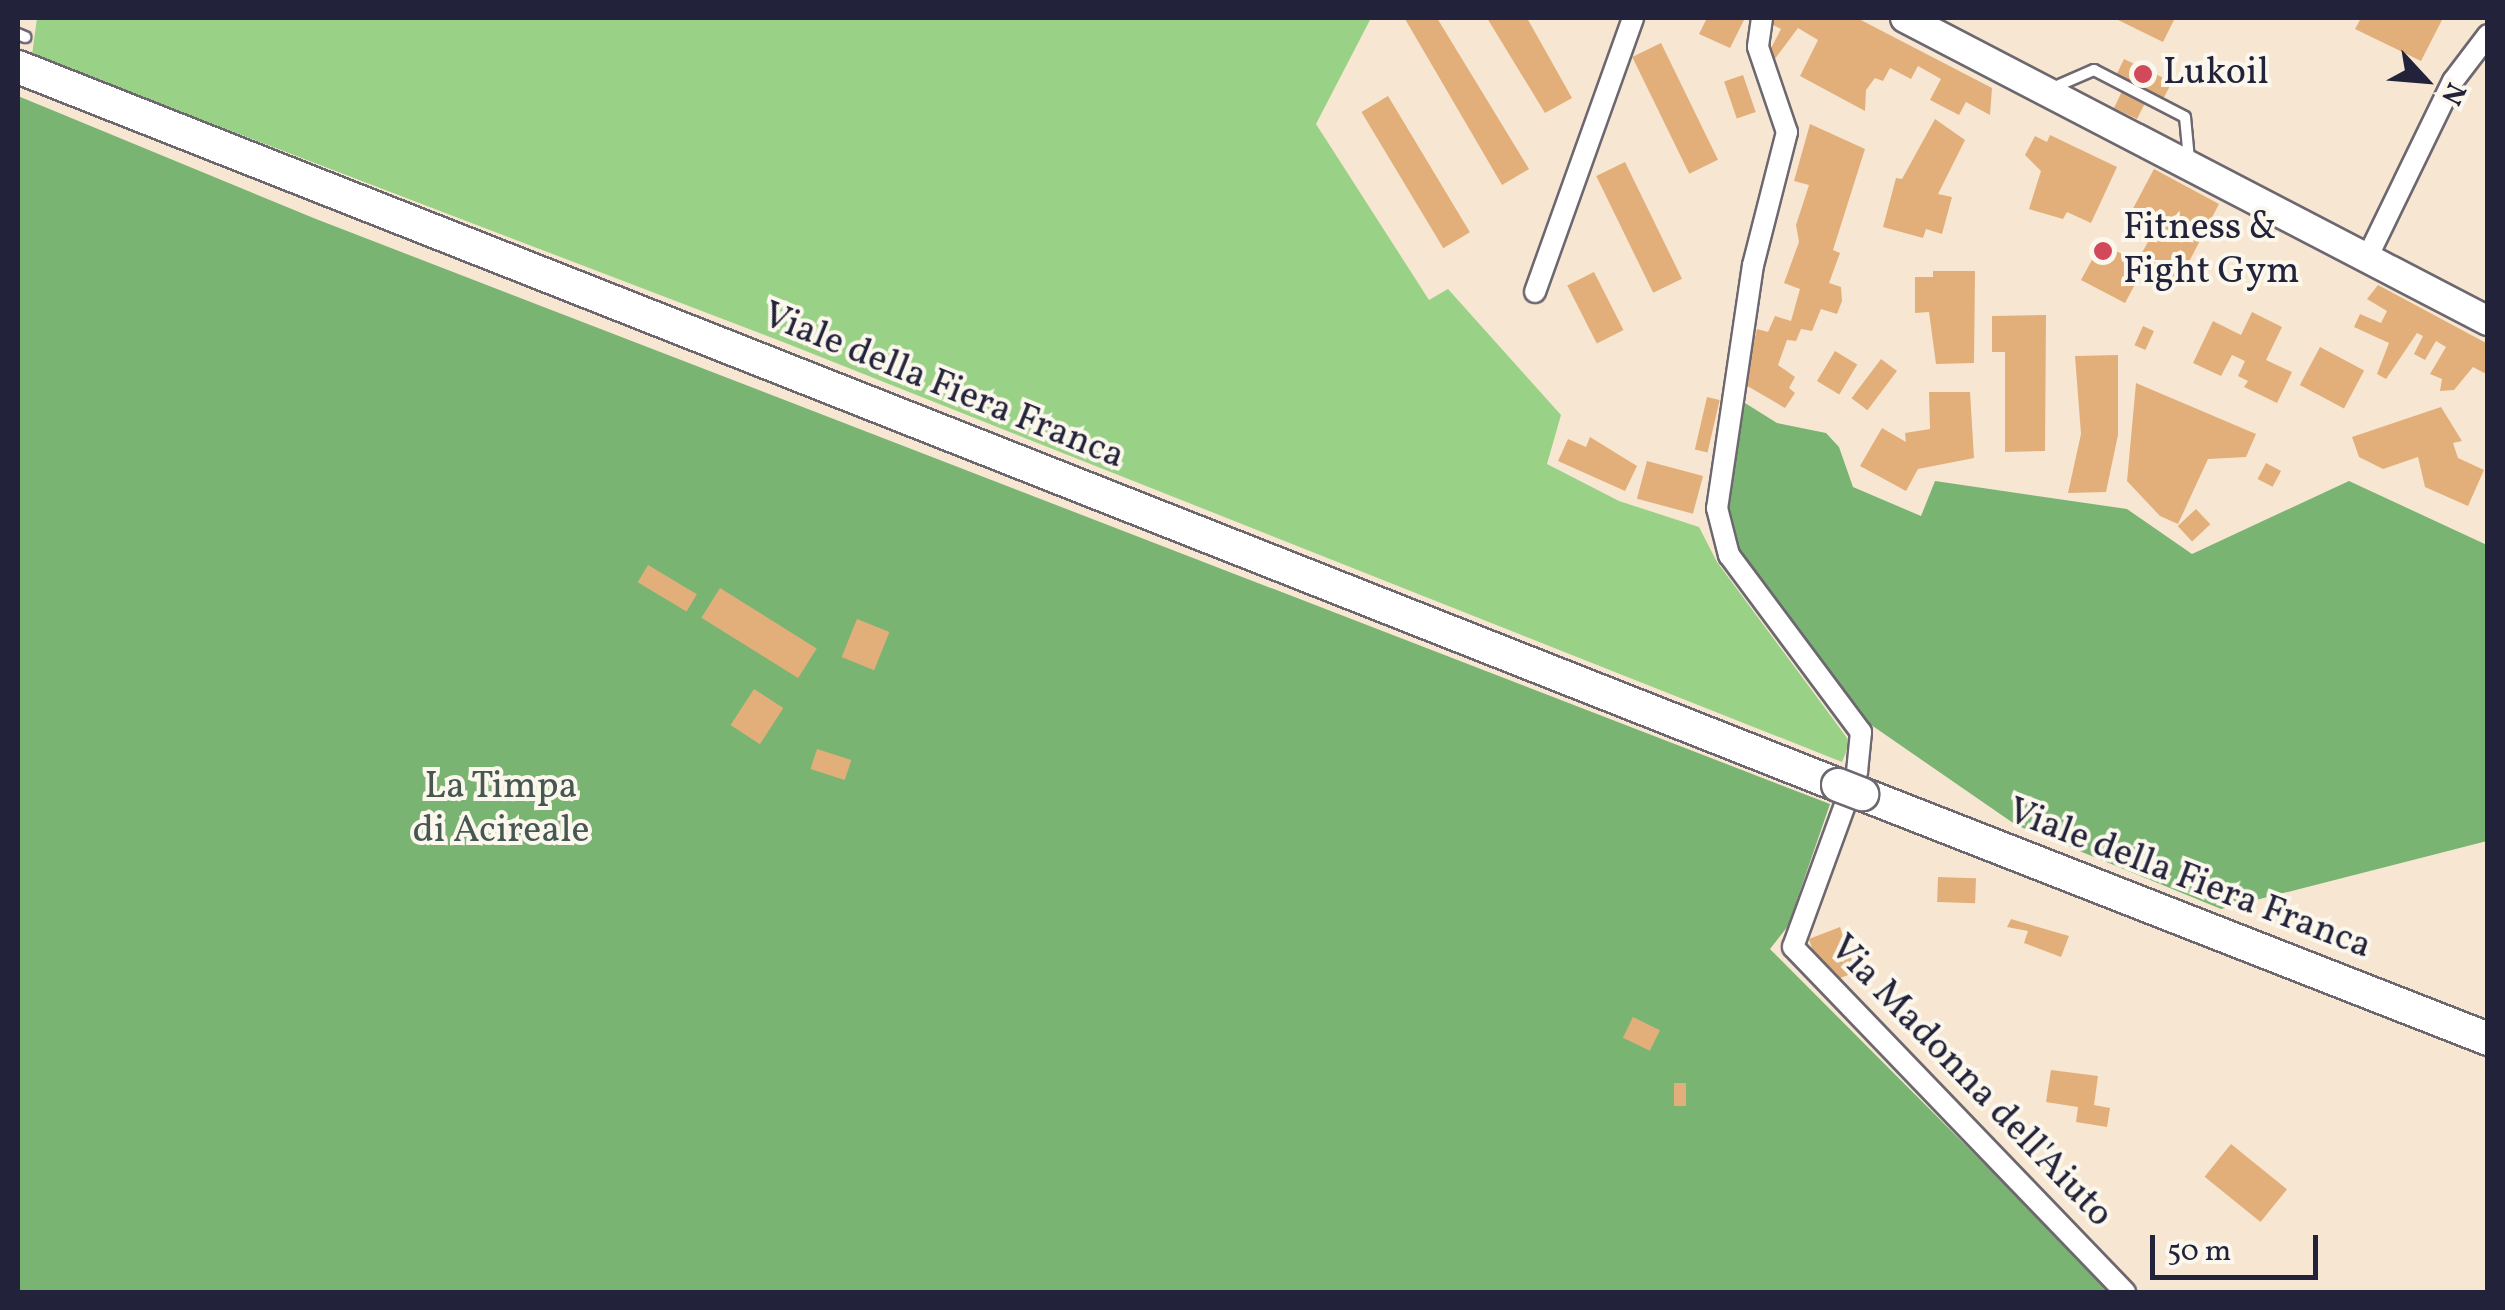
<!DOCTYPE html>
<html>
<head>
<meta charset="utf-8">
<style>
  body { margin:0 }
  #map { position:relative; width:2505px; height:1310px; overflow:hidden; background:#f7e7d2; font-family:Vollkorn,serif }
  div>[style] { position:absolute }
  .green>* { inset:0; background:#99d286 }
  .forest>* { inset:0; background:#7ab473 }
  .building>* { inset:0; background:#e2af7b; transform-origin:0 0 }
  .roads { filter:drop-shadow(2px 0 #6d6770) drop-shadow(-2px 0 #6d6770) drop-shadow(0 2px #6d6770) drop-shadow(0 -2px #6d6770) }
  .service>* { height:10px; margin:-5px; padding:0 5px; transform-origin:5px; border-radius:5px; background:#fff }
  .minor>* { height:20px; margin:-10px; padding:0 10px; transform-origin:10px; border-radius:10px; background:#fff }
  .secondary>* { height:28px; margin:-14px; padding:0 14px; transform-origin:14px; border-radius:14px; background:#fff }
  .primary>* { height:32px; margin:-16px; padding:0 16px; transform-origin:16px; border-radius:16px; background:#fff }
  .bridges { filter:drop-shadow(2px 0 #6d6770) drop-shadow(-2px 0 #6d6770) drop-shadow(0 2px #6d6770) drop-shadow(0 -2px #6d6770) }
  .primary-bridge>* { height:32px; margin:-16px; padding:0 16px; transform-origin:16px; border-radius:16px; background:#fff }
  .dots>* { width:28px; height:28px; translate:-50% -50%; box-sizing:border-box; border:5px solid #fbf7ec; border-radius:50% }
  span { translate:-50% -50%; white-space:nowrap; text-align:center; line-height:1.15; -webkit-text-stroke:8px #fbf7ec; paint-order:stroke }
  .poi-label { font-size:38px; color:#22223b }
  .left { translate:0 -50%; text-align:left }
  .street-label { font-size:38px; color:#22223b }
  .park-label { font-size:38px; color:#465752 }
  .frame { position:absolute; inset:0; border:20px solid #22223b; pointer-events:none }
  .north { position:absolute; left:2375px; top:30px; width:100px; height:100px; -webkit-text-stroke:8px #fbf7ec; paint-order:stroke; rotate:116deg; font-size:28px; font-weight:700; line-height:40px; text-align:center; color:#22223b }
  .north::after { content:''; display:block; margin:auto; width:35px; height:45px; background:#22223b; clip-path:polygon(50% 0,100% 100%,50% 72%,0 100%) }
  .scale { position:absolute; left:2150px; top:1235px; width:168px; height:45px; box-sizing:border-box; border:5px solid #22223b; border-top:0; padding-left:12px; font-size:30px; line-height:35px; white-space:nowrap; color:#22223b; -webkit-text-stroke:8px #fbf7ec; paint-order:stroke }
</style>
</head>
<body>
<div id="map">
  <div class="green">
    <i style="clip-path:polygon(37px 18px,1371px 18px,1316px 124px,1429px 300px,1448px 289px,1561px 415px,1547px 464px,1619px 501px,1699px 527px,1717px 562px,1850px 742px,1842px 762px,783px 342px,32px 55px)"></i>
  </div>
  <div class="forest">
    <i style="clip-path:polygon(18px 96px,316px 219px,1830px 804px,1788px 926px,1770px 949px,2112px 1292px,18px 1292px)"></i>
    <i style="clip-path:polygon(1745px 403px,1777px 423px,1826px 433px,1839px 447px,1853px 487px,1921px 516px,1935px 481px,2127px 509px,2192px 554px,2349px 481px,2487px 545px,2487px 841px,2221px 909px,2016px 825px,1864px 720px,1737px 553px,1727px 508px)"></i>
  </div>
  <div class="building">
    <i style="clip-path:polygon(1437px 18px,1529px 169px,1502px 185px,1405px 19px)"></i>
    <i style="clip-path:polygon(1487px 18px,1527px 18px,1572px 98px,1545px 113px)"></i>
    <i style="clip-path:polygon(1707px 18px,1745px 18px,1730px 48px,1699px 34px)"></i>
    <i style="clip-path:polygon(1772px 18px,1857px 18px,1992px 88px,1990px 115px,1966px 102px,1959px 115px,1930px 100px,1941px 79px,1918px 66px,1911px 79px,1890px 68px,1883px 81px,1875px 78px,1866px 90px,1865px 111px,1800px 76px,1818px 40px,1798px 28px,1774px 60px,1770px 50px,1781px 29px,1769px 23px)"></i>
    <i style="clip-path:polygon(2114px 18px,2175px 18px,2163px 42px)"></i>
    <i style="clip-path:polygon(2361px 18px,2443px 18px,2421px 61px,2355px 29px)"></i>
    <i style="left:1661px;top:43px;width:130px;height:32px;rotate:64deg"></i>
    <i style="clip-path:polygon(2124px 59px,2172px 82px,2160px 105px,2147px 99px,2137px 119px,2114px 108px,2124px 87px,2113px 82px)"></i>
    <i style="left:1743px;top:75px;width:39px;height:20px;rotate:71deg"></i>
    <i style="left:1388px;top:96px;width:159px;height:31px;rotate:59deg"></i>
    <i style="clip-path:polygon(1935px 119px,1965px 140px,1938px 194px,1952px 197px,1942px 234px,1926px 229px,1923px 238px,1883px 227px,1896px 178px,1902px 179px)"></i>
    <i style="clip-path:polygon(1810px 124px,1865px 149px,1833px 250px,1840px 253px,1829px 283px,1841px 287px,1842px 301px,1837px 314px,1821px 309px,1812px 331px,1801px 329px,1796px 341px,1787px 340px,1778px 365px,1795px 377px,1789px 388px,1795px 393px,1785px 408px,1744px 384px,1757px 329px,1768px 332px,1775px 316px,1791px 321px,1800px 289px,1784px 283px,1799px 242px,1796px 225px,1809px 185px,1794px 181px)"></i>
    <i style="clip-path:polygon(2050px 135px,2117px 167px,2091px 223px,2067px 212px,2063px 219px,2029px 209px,2041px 171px,2025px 155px,2035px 136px,2047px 142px)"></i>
    <i style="left:1625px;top:162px;width:130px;height:32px;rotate:64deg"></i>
    <i style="clip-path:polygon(2154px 169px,2219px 204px,2179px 281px,2146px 264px,2125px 303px,2081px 280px,2100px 245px,2138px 260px,2155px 229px,2129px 216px)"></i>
    <i style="clip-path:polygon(1933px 271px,1975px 271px,1974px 363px,1936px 364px,1929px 312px,1915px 313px,1915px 277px,1933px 277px)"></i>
    <i style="left:1594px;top:272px;width:65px;height:30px;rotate:63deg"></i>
    <i style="clip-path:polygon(2378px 285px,2488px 344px,2488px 375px,2473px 367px,2454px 390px,2440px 391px,2442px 379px,2430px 374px,2446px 347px,2436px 341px,2425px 360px,2414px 354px,2423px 336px,2417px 333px,2386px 379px,2377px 374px,2389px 343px,2354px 327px,2360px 314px,2381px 323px,2387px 311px,2367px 299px)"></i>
    <i style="clip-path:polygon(2252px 312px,2282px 327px,2266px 360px,2292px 372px,2277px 403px,2244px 387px,2248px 381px,2238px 376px,2245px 361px,2232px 355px,2221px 376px,2193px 363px,2213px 321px,2241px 335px)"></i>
    <i style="clip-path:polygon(2046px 315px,2045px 451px,2005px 452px,2005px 352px,1992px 352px,1992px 316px)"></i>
    <i style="left:2143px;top:326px;width:12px;height:21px;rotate:24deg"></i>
    <i style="left:2320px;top:347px;width:50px;height:43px;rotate:28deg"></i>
    <i style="left:1835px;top:351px;width:26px;height:35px;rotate:31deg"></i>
    <i style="clip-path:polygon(2118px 355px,2118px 435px,2106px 492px,2068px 493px,2081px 434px,2075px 356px)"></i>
    <i style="left:1881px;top:359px;width:20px;height:49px;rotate:37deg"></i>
    <i style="clip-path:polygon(2136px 383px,2256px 434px,2246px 457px,2208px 459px,2178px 524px,2160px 516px,2127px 481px)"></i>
    <i style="clip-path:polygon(1929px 392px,1970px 392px,1974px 458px,1918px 469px,1906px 491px,1860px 466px,1882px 428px,1906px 442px,1905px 433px,1930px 429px)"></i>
    <i style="left:1707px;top:397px;width:13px;height:54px;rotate:13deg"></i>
    <i style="clip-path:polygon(2441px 407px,2462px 441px,2453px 443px,2458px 458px,2484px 470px,2468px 506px,2425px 487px,2418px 457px,2383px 469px,2359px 457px,2352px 437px)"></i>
    <i style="clip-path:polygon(1590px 437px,1637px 466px,1625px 491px,1558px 461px,1568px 439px,1586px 447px)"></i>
    <i style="left:1647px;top:461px;width:58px;height:39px;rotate:15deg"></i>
    <i style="left:2266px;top:463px;width:17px;height:18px;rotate:28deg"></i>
    <i style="left:2196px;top:509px;width:21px;height:25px;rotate:47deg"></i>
    <i style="left:648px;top:565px;width:57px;height:20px;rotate:31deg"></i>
    <i style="left:720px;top:588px;width:114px;height:35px;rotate:32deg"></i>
    <i style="left:857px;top:619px;width:35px;height:41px;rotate:22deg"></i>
    <i style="left:754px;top:689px;width:35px;height:43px;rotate:33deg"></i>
    <i style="left:817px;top:749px;width:36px;height:21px;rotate:18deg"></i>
    <i style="left:1938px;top:877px;width:38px;height:25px;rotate:2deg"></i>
    <i style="clip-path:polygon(2011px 919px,2069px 936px,2061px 957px,2024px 943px,2028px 931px,2007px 927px)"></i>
    <i style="clip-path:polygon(1840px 927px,1856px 972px,1835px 980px,1817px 964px,1809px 939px)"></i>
    <i style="left:1633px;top:1017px;width:30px;height:23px;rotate:26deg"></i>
    <i style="clip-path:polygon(2051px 1070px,2098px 1076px,2094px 1105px,2110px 1108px,2107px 1127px,2076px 1122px,2078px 1107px,2046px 1102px)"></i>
    <i style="left:1674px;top:1083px;width:12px;height:23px"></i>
    <i style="left:2231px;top:1144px;width:72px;height:42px;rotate:39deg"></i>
  </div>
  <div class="roads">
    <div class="service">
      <i style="left:18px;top:34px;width:8px;rotate:23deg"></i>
      <i style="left:2050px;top:89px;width:48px;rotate:-23.4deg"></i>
      <i style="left:2094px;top:70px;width:102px;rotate:27.3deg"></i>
      <i style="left:2185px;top:117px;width:42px;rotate:84.6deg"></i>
    </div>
    <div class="minor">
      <i style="left:1762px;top:18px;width:29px;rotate:98deg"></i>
      <i style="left:1758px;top:47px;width:90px;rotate:71.2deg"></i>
      <i style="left:1787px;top:132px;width:137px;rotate:104.3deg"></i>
      <i style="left:1753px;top:265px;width:246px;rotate:98.4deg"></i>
      <i style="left:1717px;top:508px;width:49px;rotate:75.7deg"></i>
      <i style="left:1729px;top:555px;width:221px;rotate:53.3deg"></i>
      <i style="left:1861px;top:732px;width:40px;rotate:95.7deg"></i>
      <i style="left:1857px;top:772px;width:186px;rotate:110.1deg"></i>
      <i style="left:1793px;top:947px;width:479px;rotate:46.1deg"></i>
      <i style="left:2367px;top:258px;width:197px;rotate:-64.1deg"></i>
      <i style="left:2453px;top:81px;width:58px;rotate:-52.7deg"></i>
      <i style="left:1535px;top:292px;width:291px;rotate:-70.3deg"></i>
    </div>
    <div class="secondary">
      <i style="left:1905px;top:18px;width:657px;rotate:27.46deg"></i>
    </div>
    <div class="primary">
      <i style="left:18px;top:67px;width:1957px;rotate:21.53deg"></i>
      <i style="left:1862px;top:794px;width:672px;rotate:21.37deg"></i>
    </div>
  </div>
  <div class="bridges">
    <div class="primary-bridge">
      <i style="left:1838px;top:785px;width:26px;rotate:21deg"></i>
    </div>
  </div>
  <div class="dots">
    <i style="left:2143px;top:74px;background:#d1495b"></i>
    <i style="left:2103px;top:251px;background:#d1495b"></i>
  </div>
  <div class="poi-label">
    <span class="left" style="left:2163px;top:74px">Lukoil</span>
    <span class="left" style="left:2123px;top:251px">Fitness &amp;<br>Fight Gym</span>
  </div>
  <div class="street-label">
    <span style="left:943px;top:387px;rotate:22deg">Viale della Fiera Franca</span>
    <span style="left:2189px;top:880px;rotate:21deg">Viale della Fiera Franca</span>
    <span style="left:1970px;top:1082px;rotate:46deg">Via Madonna dell'Aiuto</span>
  </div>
  <div class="park-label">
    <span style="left:501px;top:810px">La Timpa<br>di Acireale</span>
  </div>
  <div class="frame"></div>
  <div class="north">N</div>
  <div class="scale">50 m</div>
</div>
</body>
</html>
